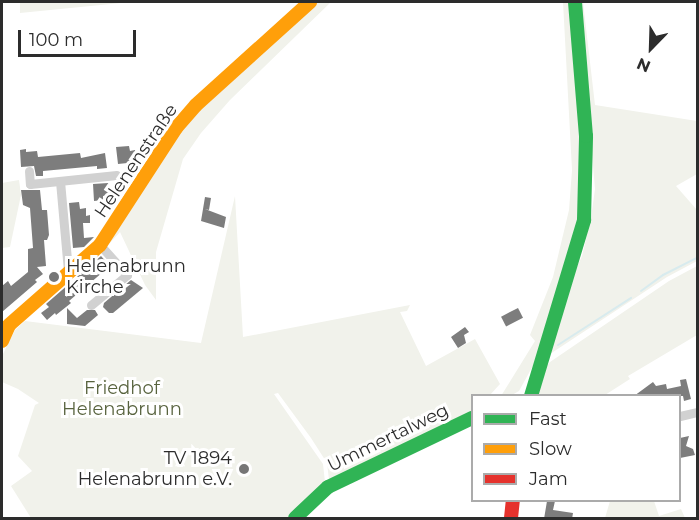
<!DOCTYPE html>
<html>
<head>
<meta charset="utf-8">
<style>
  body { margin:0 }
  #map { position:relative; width:699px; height:520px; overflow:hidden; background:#fff; font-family:Montserrat,sans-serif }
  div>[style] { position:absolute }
  .green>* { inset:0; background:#f1f2eb }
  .stream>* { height:2px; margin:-1px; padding:0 1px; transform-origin:1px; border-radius:1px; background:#d8ebee }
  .building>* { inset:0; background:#7d7d7d; transform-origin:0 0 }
  .street>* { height:9px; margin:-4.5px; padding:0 4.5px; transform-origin:4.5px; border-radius:4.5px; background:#d1d1d1 }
  .fast>* { height:14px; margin:-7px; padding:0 7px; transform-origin:7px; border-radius:7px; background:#30b455 }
  .slow>* { height:14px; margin:-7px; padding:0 7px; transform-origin:7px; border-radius:7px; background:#ff9f0a }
  .jam>* { height:14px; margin:-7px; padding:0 7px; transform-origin:7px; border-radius:7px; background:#e5322d }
  .dots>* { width:16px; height:16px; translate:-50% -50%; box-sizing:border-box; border:3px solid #fff; border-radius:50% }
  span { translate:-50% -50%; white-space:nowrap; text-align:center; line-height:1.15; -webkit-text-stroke:6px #fff; paint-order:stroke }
  .street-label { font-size:18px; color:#2c2c2c }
  .poi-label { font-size:18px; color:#2c2c2c }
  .left { translate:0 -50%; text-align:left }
  .right { translate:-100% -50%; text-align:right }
  .park-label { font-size:18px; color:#58633e }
  .frame { position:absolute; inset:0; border:3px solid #2c2c2c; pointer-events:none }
  .legend { position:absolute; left:471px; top:394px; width:210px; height:108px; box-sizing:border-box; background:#fff; border:2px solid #ababab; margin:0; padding:8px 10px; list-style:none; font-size:18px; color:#2c2c2c }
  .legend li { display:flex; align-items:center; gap:12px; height:30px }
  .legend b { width:30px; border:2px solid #ababab }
  .north { position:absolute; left:621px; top:18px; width:60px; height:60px; -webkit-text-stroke:4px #fff; paint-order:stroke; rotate:203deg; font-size:16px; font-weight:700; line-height:24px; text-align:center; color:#2c2c2c }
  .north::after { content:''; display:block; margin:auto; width:21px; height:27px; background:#2c2c2c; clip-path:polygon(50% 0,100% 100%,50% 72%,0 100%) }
  .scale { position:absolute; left:18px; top:30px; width:118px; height:27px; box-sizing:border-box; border:3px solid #2c2c2c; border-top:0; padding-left:8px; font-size:18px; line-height:21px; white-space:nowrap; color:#2c2c2c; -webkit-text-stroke:4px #fff; paint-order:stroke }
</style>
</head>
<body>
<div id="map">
  <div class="green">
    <i style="clip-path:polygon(20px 2px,131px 2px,20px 13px)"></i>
    <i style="clip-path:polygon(318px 2px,331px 2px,230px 100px,201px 133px,183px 159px,156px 252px,156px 300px,145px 285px,120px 232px,109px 244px,161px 155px,184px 124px)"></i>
    <i style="clip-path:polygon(563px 2px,571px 2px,582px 156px,577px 227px,535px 362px,519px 391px,512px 395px,501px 396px,535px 341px,530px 335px,553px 277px,569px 210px,572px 170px)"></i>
    <i style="clip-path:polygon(579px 2px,583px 2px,595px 105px,697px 121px,697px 174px,676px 186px,697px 210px,697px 261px,667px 277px,550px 354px,572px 278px,582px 256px,591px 218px,595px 189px)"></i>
    <i style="clip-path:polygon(19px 180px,21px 195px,10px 247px,2px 248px,2px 183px)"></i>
    <i style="clip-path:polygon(235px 196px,243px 337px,410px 305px,407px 311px,400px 312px,426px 366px,475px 339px,500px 384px,490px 395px,472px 396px,472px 414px,329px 480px,327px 463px,311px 438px,278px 393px,274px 394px,323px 464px,325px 482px,292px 518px,31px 518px,11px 486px,32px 471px,18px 456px,35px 405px,39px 403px,18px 389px,2px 382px,2px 356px,15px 330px,25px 321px,201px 343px)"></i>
    <i style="clip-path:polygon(697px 266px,697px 335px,628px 376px,630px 379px,605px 395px,536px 396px,543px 371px,550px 362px,669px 281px)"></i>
    <i style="clip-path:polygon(610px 501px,654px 501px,659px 516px,681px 509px,685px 518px,605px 518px)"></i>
  </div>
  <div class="stream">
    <i style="left:641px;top:291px;width:27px;rotate:-36deg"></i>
    <i style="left:663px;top:275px;width:39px;rotate:-27deg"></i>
    <i style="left:558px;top:345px;width:87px;rotate:-32.8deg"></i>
  </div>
  <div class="building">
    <i style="clip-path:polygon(129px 146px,130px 151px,135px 150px,137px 162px,118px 164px,116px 147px)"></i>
    <i style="clip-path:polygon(26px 149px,26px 152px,37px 151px,38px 157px,80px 153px,81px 158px,105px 153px,107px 168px,97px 169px,97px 166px,43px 171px,43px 176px,36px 176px,34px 166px,21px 167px,20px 150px)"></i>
    <i style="clip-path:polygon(108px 183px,110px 195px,103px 196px,103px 200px,94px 201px,93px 184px)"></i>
    <i style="clip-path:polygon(21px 190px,40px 190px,42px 210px,47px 210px,49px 235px,47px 240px,44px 240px,46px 266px,37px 267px,43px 274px,35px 280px,37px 282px,2px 312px,2px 286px,8px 281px,11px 286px,28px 272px,28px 249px,33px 248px,30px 208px,23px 205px)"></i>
    <i style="clip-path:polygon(205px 197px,211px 198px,209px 210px,205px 209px,226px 217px,224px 228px,201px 221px)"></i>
    <i style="clip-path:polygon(79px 202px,80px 209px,86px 208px,86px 216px,90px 215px,90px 223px,83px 223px,84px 238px,94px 237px,84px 247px,73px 248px,69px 203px)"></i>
    <i style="clip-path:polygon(101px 256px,110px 266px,69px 301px,71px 303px,56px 315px,55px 313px,47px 320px,41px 313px,49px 307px,46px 304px)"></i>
    <i style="clip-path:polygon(131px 280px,143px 288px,113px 313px,109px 313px,103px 307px,104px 303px)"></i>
    <i style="clip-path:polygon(67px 308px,77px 318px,87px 310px,95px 310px,98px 315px,85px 326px,67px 324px)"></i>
    <i style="left:518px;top:308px;width:11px;height:19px;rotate:63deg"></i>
    <i style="clip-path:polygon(465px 327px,469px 332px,464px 335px,466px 343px,458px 348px,451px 337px)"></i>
    <i style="clip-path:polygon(686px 379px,691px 399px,684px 401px,683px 396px,634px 396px,653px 382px,656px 386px,666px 384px,667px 389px,681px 386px,680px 380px)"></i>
    <i style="clip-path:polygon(689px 436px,686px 446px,693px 449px,695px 455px,680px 458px,680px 438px)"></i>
    <i style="clip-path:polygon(547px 501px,555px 501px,553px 510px,573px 513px,572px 519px,544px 519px)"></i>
  </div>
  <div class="street">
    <i style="left:29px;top:171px;width:13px;rotate:86deg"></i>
    <i style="left:30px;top:184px;width:87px;rotate:-5.9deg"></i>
    <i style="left:60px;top:181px;width:90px;rotate:84.9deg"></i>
    <i style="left:91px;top:305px;width:47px;rotate:-39.8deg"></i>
    <i style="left:127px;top:275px;width:40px;rotate:-132deg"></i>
    <i style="left:680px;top:416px;width:18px;rotate:-13deg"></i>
  </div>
  <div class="fast">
    <i style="left:531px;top:396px;width:184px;rotate:-73.2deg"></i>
    <i style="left:584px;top:220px;width:84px;rotate:-88.6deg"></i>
    <i style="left:586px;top:136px;width:134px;rotate:-94.7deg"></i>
    <i style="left:295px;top:518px;width:45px;rotate:-43.2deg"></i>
    <i style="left:328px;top:487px;width:160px;rotate:-25.6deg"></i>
  </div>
  <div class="slow">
    <i style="left:2px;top:341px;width:17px;rotate:-66deg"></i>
    <i style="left:9px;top:325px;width:121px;rotate:-41.3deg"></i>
    <i style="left:100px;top:245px;width:140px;rotate:-57deg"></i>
    <i style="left:176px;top:128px;width:30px;rotate:-49deg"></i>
    <i style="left:196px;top:105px;width:154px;rotate:-42.1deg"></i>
  </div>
  <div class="jam">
    <i style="left:511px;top:518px;width:18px;rotate:-84deg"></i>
  </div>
  <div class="dots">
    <i style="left:54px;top:277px;background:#767676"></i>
    <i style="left:244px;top:469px;background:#767676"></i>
  </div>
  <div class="street-label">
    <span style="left:136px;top:161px;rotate:-56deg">Helenenstraße</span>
    <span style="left:388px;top:438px;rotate:-26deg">Ummertalweg</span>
  </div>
  <div class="poi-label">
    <span class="left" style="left:66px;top:277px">Helenabrunn<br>Kirche</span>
    <span class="right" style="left:232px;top:469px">TV 1894<br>Helenabrunn e.V.</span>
  </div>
  <div class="park-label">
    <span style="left:122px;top:399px">Friedhof<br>Helenabrunn</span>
  </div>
  <div class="frame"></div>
  <ul class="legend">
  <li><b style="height:8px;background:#30b455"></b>Fast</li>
  <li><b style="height:8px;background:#ff9f0a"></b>Slow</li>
  <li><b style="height:8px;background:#e5322d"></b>Jam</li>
  </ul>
  <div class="north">N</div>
  <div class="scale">100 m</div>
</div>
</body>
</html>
